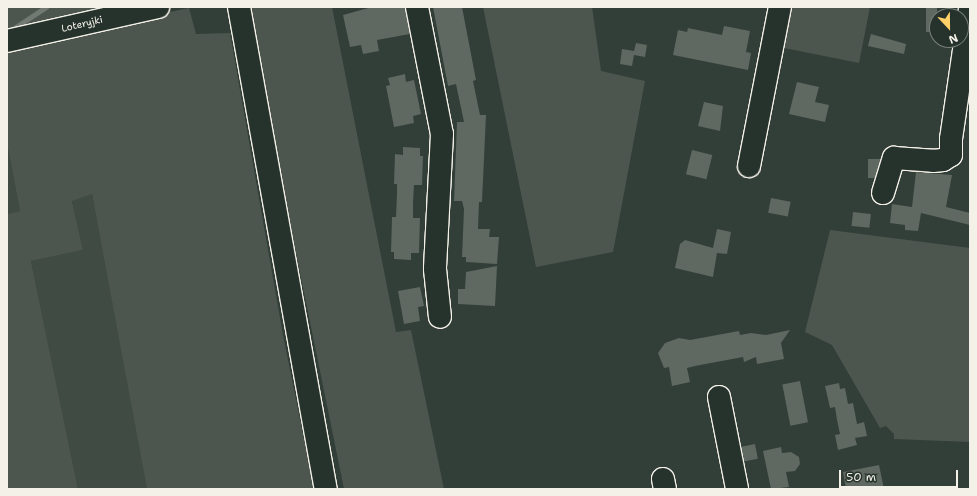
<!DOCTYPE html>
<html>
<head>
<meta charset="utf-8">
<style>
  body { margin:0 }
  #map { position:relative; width:977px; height:496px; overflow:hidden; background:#323e38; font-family:"Shantell Sans",sans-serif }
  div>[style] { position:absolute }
  .built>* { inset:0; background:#404b44 }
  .green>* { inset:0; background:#4c564f }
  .stream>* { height:5px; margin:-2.5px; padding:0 2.5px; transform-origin:2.5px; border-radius:2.5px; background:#727972 }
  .building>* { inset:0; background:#5f6861; transform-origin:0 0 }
  .roads { filter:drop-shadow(1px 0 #f4f1e8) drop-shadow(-1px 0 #f4f1e8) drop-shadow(0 1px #f4f1e8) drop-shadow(0 -1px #f4f1e8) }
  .minor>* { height:22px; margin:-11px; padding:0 11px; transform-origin:11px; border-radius:11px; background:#26332d }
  span { translate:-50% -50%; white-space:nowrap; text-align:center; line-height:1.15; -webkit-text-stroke:4px #26332d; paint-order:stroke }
  .street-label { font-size:10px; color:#f4f1e8 }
  .frame { position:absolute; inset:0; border:8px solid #f4f1e8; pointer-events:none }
  .north { position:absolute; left:929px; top:8px; width:40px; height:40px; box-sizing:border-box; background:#26332d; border:1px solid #787f78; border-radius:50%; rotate:158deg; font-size:11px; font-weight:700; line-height:16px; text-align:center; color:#f4f1e8 }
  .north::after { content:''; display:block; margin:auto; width:14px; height:18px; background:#ffd166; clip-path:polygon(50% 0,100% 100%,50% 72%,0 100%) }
  .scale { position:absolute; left:839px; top:470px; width:119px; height:18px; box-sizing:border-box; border:2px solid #f4f1e8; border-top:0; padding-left:5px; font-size:12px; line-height:14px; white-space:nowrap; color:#f4f1e8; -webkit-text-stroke:3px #26332d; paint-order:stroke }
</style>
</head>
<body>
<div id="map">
  <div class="built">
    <i style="clip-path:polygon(7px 143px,20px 211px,7px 214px)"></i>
    <i style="clip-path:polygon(92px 194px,126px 374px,147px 489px,78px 489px,31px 261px,83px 250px,72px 200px)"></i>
  </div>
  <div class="green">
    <i style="clip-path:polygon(7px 7px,119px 7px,7px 31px)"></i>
    <i style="clip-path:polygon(253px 7px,332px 7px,396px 332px,411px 330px,444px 489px,344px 489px,248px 17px)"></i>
    <i style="clip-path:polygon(483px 7px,592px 7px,601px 71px,645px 81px,613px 252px,536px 267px)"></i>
    <i style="clip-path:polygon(786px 7px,870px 7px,859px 63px,779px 47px)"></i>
    <i style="clip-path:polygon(189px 8px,196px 34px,230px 33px,283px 335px,314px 489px,147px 489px,92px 194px,72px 201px,83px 250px,31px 261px,78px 489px,7px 489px,7px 214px,20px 211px,7px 143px,7px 46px)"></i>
    <i style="clip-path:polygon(830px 230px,970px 248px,970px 442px,894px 439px,894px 434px,886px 426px,880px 428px,832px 345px,805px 332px)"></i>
  </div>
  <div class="stream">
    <i style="left:11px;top:30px;width:42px;rotate:-33.3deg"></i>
  </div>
  <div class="building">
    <i style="clip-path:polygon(372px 7px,405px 7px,410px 34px,377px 40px,379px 51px,363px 54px,361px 45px,350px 47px,343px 15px)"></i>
    <i style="clip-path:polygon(433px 7px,462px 7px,476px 80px,473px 81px,480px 115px,486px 115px,482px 202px,479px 202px,478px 229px,490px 229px,489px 237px,499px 237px,497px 264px,466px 262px,466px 257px,462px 257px,464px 209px,462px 201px,454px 201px,457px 122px,464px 122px,456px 84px,448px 86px)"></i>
    <i style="left:926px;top:7px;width:11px;height:25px"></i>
    <i style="clip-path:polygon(724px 26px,750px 31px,746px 52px,751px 53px,748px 70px,673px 55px,678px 30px,687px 32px,688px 28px,722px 35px)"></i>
    <i style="clip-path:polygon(871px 34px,906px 44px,904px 54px,868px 46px)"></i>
    <i style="clip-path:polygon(636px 43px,647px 45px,645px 57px,634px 55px,632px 66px,620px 64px,622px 49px,634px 51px)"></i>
    <i style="clip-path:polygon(405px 74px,406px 82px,414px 80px,421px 114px,413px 116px,414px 123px,394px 127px,386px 86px,390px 85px,388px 78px)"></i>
    <i style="clip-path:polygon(797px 82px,819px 87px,815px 102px,829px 105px,825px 122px,789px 114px)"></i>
    <i style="clip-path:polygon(704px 102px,723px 106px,720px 131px,698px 126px)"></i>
    <i style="clip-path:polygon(403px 147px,420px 148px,420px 156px,423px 156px,422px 185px,414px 185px,413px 203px,413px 218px,420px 218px,419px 253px,411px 253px,411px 260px,394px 259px,394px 252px,391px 252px,392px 217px,396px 217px,397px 193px,397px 184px,394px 184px,395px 154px,403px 155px)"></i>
    <i style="left:692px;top:150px;width:21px;height:25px;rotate:14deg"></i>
    <i style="clip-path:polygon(868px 159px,881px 159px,875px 178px,868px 178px)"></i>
    <i style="clip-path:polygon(916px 172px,952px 175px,946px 207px,970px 213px,970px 225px,921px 213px,918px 231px,905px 230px,905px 225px,890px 223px,892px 204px,912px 207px)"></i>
    <i style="left:771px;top:198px;width:20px;height:15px;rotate:11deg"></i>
    <i style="left:853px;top:212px;width:18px;height:14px;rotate:6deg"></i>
    <i style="clip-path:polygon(717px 229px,731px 232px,727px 254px,717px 253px,713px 277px,675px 268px,680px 244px,685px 240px,713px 248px)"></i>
    <i style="clip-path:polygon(497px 266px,495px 306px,458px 304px,458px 289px,465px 289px,466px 272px)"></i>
    <i style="clip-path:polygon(420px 287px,424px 306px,418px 307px,420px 321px,404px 324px,398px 291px)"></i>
    <i style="clip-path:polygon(790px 330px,781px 343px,784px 359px,757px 364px,756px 357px,744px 362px,743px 357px,695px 366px,687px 368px,690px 382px,672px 386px,669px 367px,664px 368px,658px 353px,665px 343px,679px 338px,690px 340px,739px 331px,740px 335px,751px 333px,766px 335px)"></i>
    <i style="left:800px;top:381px;width:42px;height:18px;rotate:79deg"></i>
    <i style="clip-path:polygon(839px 383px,840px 389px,845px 388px,848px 404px,853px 403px,857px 424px,864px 422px,867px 436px,855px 438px,857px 445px,838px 450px,835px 435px,840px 434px,837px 420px,835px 407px,830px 408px,825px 386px)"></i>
    <i style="left:755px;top:444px;width:15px;height:14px;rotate:79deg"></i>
    <i style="clip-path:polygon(781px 447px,782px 453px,791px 452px,799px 457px,800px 464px,795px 471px,786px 472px,789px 487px,771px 489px,763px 451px)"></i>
    <i style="clip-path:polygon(879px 465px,884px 489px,846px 489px,843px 472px)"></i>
  </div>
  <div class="roads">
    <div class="minor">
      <i style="left:239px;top:7px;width:490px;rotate:79.8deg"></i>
      <i style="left:417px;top:7px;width:129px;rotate:78.9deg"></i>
      <i style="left:442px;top:134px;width:135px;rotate:93deg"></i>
      <i style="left:435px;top:269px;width:48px;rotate:84.1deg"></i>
      <i style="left:7px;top:41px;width:155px;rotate:-12.7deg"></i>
      <i style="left:749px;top:166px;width:162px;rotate:-79deg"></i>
      <i style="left:883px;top:193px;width:37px;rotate:-73deg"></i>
      <i style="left:894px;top:158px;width:39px;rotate:4deg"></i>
      <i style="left:933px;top:161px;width:10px;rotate:-6deg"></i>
      <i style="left:943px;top:160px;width:9px;rotate:-32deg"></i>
      <i style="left:951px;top:155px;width:16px;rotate:-90deg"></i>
      <i style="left:951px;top:139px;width:131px;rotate:-81.7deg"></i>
      <i style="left:719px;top:397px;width:94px;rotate:78.9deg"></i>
      <i style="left:663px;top:479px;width:10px;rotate:79deg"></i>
    </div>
  </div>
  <div class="street-label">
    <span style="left:82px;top:24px;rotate:-13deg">Loteryjki</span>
  </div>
  <div class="frame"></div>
  <div class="north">N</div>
  <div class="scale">50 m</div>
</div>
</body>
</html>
